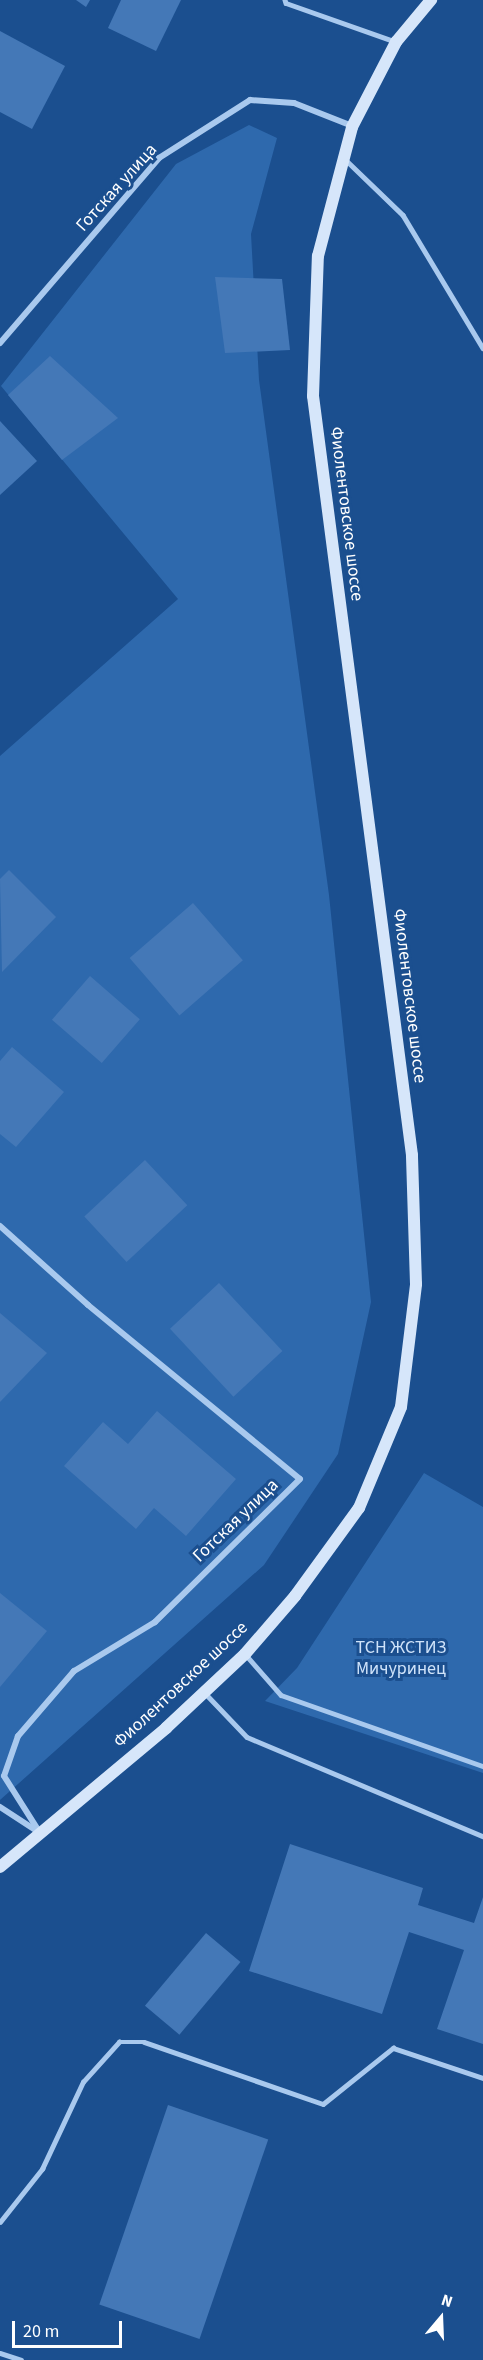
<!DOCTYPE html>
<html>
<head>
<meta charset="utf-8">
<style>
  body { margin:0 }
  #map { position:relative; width:483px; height:2360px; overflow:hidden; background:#1b4f8f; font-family:"Source Sans 3",sans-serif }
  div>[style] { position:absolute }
  .green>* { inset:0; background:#2e69ad }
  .building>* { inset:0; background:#4478b7; transform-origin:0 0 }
  .service>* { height:4.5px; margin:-2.25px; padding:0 2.25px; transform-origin:2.25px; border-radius:2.25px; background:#a9c9ee }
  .minor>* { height:6px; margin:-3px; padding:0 3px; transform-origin:3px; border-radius:3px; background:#a9c9ee }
  .secondary>* { height:12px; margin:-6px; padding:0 6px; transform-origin:6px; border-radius:6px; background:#d6e6fa }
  span { translate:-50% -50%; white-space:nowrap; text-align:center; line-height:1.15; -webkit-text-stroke:6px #1b4f8f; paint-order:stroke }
  .street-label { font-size:18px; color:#fff }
  .park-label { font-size:18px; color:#cfe3fa }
  .north { position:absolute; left:411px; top:2288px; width:60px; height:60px; -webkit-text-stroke:4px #1b4f8f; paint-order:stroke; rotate:19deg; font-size:16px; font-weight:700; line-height:24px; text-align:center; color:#fff }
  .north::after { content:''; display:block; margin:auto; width:21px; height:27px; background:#fff; clip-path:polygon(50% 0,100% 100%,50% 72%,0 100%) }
  .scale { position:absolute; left:12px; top:2321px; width:110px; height:27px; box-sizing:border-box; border:3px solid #fff; border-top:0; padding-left:8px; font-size:18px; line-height:21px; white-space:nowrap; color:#fff; -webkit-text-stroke:4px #1b4f8f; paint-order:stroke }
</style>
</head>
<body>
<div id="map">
  <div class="green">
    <i style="clip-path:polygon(249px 125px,277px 138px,251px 234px,259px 380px,329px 895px,371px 1302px,338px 1454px,264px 1565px,0 1800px,0 756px,178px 599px,1px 386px,176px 164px)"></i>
    <i style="clip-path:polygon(424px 1473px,483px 1507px,483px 1773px,265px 1701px,297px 1668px)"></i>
  </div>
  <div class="building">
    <i style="clip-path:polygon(76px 0,90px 0,86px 7px)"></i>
    <i style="clip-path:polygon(121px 0,181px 0,156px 51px,108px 28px)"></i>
    <i style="clip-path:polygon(0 31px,65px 66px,32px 129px,0 112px)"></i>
    <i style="clip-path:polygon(215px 277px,282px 279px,290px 350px,225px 353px)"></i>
    <i style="clip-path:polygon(50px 356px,118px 418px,62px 460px,8px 395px)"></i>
    <i style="clip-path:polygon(0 421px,37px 461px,0 495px)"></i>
    <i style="clip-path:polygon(9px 870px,56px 917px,2px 972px,0 879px)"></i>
    <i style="left:193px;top:903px;width:76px;height:84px;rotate:49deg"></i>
    <i style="left:90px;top:976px;width:66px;height:58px;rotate:41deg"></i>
    <i style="clip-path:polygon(12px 1047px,64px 1092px,16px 1147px,0 1134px,0 1061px)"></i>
    <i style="left:145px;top:1160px;width:62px;height:83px;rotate:47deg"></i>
    <i style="left:219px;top:1283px;width:93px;height:67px;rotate:47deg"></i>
    <i style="clip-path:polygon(0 1313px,47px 1353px,0 1402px)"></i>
    <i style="clip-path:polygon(157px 1411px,236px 1479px,186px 1536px,154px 1508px,136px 1529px,64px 1466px,103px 1422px,128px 1444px)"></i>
    <i style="clip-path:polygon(0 1593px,47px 1631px,0 1687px)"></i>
    <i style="clip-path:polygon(290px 1844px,423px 1888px,418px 1905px,474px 1923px,483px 1897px,483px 2044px,437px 2029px,464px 1950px,409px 1932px,382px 2014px,249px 1971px)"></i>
    <i style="left:206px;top:1933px;width:45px;height:95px;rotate:40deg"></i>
    <i style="left:168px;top:2105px;width:106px;height:211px;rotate:19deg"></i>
  </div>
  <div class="service">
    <i style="left:285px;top:0;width:3px;rotate:72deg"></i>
    <i style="left:286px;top:3px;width:114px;rotate:19.4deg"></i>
    <i style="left:346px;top:160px;width:79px;rotate:44deg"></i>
    <i style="left:403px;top:215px;width:155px;rotate:59deg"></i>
    <i style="left:246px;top:1655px;width:53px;rotate:48.8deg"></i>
    <i style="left:281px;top:1695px;width:214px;rotate:19.4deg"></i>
    <i style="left:206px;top:1694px;width:59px;rotate:46.4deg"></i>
    <i style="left:247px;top:1737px;width:256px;rotate:22.8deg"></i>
    <i style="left:0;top:2222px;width:68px;rotate:-51.6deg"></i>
    <i style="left:42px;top:2169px;width:96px;rotate:-64.8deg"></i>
    <i style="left:83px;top:2082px;width:54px;rotate:-48deg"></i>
    <i style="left:119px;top:2042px;width:25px"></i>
    <i style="left:144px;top:2042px;width:189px;rotate:19.1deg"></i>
    <i style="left:323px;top:2104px;width:90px;rotate:-38.7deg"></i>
    <i style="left:393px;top:2048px;width:95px;rotate:18.4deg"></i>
    <i style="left:0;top:2353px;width:22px;rotate:18deg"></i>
  </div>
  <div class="minor">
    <i style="left:0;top:343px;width:244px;rotate:-49.3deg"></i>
    <i style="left:159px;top:158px;width:108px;rotate:-32.5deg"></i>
    <i style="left:250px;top:100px;width:44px;rotate:3.9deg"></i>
    <i style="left:294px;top:103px;width:62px;rotate:21.6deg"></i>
    <i style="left:0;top:1226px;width:118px;rotate:41.9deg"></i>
    <i style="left:88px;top:1305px;width:274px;rotate:39.4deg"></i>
    <i style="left:300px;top:1479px;width:204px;rotate:135.4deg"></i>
    <i style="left:155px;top:1622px;width:95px;rotate:148.8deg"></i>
    <i style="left:74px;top:1671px;width:86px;rotate:130.7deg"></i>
    <i style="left:18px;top:1736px;width:42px;rotate:109.3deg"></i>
    <i style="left:4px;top:1776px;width:67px;rotate:57.7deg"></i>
    <i style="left:0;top:1807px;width:44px;rotate:33deg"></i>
  </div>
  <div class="secondary">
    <i style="left:0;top:1867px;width:217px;rotate:-39.9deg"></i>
    <i style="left:166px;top:1728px;width:108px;rotate:-43.1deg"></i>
    <i style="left:245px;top:1654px;width:77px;rotate:-49.2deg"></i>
    <i style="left:295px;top:1596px;width:109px;rotate:-54deg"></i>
    <i style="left:359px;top:1508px;width:109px;rotate:-67.4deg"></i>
    <i style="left:401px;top:1407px;width:124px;rotate:-83deg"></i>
    <i style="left:416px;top:1284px;width:129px;rotate:-91.8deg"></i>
    <i style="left:412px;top:1155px;width:765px;rotate:-97.43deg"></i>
    <i style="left:313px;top:396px;width:140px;rotate:-88deg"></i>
    <i style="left:318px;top:256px;width:133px;rotate:-75.2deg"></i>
    <i style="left:352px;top:127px;width:96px;rotate:-62.6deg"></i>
    <i style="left:396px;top:42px;width:55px;rotate:-50.2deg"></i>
  </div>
  <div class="street-label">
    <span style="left:117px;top:188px;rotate:-48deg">Готская улица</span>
    <span style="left:346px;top:514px;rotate:83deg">Фиолентовское шоссе</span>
    <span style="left:409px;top:996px;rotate:83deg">Фиолентовское шоссе</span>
    <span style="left:236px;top:1521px;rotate:-44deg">Готская улица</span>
    <span style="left:181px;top:1685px;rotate:-43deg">Фиолентовское шоссе</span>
  </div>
  <div class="park-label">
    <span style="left:401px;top:1659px">ТСН ЖСТИЗ<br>Мичуринец</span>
  </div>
  <div class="north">N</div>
  <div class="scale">20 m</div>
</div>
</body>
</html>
